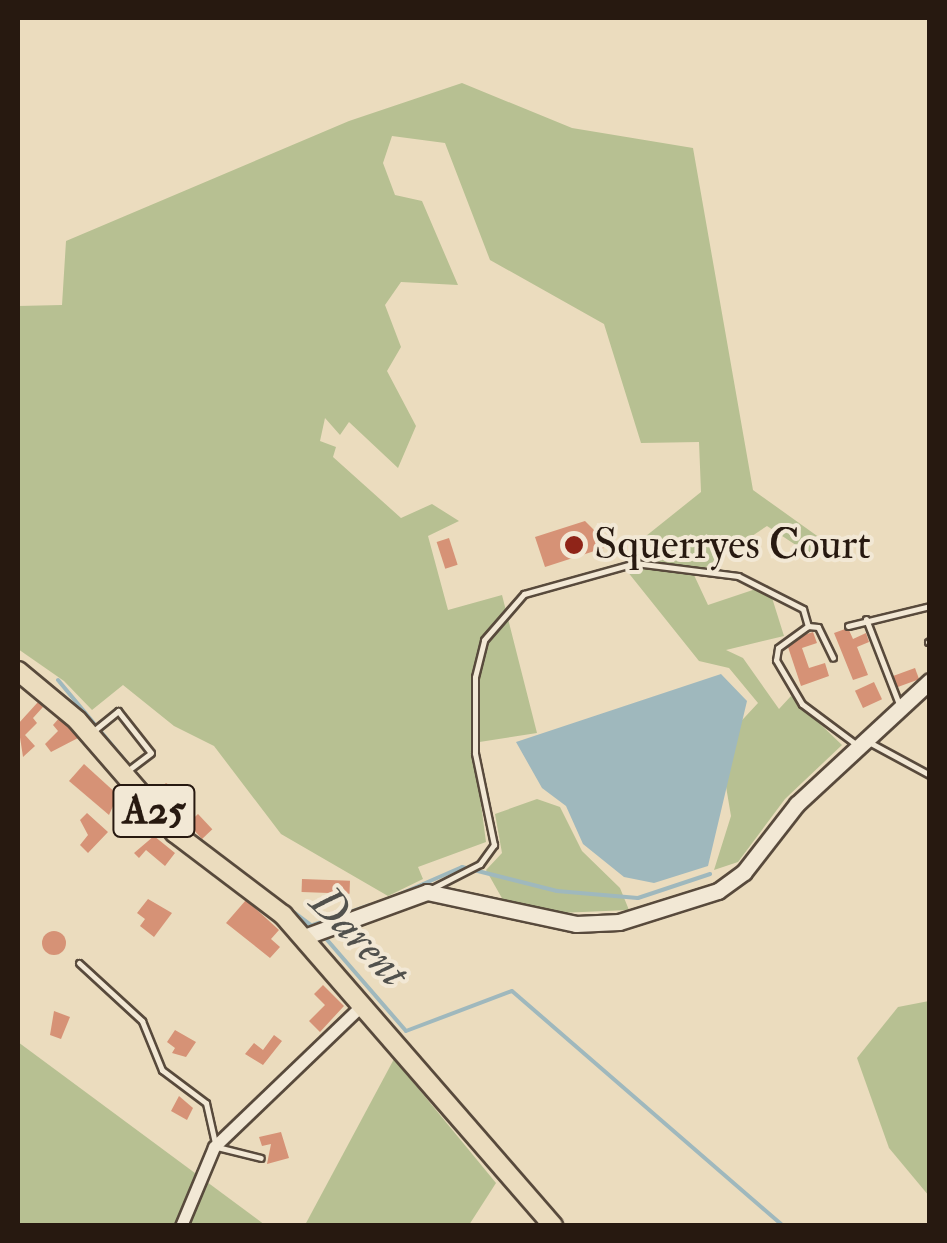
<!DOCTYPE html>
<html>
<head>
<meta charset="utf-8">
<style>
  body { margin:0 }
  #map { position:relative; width:947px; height:1243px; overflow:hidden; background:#ebdcbe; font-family:"IM FELL Double Pica",serif }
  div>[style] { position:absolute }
  .green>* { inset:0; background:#b7c092 }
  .water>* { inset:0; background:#9fb8bd }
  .stream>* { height:4px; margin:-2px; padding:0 2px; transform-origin:2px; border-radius:2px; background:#9fb8bd }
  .building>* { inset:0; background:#d69276; transform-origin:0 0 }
  .round { border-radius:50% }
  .roads { filter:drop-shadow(2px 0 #584a3c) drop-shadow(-2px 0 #584a3c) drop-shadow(0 2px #584a3c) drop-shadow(0 -2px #584a3c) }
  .lane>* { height:5px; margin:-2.5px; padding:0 2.5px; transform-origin:2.5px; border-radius:2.5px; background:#f2e8d5 }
  .street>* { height:11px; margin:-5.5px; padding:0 5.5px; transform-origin:5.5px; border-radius:5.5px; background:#f2e8d5 }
  .secondary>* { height:15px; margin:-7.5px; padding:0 7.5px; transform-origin:7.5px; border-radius:7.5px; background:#f2e8d5 }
  .primary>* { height:18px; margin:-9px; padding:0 9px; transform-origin:9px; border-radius:9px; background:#ebdcbe }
  .dots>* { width:28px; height:28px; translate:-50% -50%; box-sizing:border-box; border:5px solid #f2e8d5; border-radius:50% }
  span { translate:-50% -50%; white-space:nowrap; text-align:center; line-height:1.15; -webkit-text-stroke:8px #f2e8d5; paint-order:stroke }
  .shield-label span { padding:2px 8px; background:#f2e8d5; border:2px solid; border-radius:8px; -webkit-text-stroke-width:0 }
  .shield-label { font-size:40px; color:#271910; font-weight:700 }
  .poi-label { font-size:42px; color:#271910 }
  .left { translate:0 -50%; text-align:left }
  .water-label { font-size:45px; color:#51514d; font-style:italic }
  .frame { position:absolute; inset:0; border:20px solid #271910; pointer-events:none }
</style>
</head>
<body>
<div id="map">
  <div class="green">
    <i style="clip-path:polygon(462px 83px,572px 128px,693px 148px,753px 490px,827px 543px,814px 557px,767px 526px,694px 575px,708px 605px,768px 585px,784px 636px,726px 650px,743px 658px,779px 709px,791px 696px,842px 745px,785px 799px,738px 862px,714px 870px,731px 816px,719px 745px,758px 703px,729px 668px,699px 661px,627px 571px,636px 544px,701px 492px,699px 442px,641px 443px,604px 324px,490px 260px,445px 143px,392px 136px,383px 163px,395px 195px,422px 201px,458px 285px,401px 282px,385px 305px,401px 347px,387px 371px,416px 426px,398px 468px,349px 422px,340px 435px,325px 418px,320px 441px,336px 447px,333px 457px,401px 518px,432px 504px,459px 521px,428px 536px,448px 610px,502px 595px,537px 733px,473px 743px,486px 842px,418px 867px,423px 879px,388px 896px,281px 834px,214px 746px,174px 726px,123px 685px,92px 710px,64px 681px,18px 649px,18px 306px,62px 305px,66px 241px,349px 121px)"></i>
    <i style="clip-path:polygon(537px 799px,560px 807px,582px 851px,620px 888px,629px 910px,559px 913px,503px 900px,486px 870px,502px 853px,495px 814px)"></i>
    <i style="clip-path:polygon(929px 1001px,930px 1001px,929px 1196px,889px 1148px,857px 1058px,898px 1007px)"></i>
    <i style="clip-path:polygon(18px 1042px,265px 1225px,18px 1225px)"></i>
    <i style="clip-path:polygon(394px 1059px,496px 1183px,469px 1225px,305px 1225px)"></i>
  </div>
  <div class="water">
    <i style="clip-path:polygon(721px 674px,747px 701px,708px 866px,654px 883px,624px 877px,583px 844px,566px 806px,542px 788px,516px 742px)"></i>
  </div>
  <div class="stream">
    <i style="left:58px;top:680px;width:146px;rotate:50.3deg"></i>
    <i style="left:251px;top:880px;width:80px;rotate:36.9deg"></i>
    <i style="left:398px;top:895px;width:70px;rotate:-23.6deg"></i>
    <i style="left:462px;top:867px;width:98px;rotate:14.2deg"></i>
    <i style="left:557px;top:891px;width:81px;rotate:4.9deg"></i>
    <i style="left:638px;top:898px;width:76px;rotate:-18.4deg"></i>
    <i style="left:313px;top:925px;width:60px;rotate:-19.3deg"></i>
    <i style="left:322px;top:934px;width:128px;rotate:49.1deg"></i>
    <i style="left:406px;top:1031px;width:113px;rotate:-20.7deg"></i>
    <i style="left:512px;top:991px;width:359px;rotate:40.9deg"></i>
  </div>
  <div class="building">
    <i style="clip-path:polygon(585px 521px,610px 546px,545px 567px,535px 537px)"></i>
    <i style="left:449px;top:538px;width:28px;height:13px;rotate:72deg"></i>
    <i style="clip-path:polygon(848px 628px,853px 639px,866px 633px,869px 642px,857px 647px,868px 675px,853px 680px,834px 633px)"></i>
    <i style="clip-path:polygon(813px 632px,817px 643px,802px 648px,809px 668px,825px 663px,829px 676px,801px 686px,786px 641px)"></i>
    <i style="left:915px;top:668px;width:12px;height:27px;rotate:70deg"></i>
    <i style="left:874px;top:682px;width:19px;height:21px;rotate:65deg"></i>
    <i style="clip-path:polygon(38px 702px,43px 707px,33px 718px,37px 723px,25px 735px,35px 746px,23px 757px,18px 724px)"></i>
    <i style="clip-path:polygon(60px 717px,78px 738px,51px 752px,45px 744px,58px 731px,53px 725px)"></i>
    <i style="clip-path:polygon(84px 764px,118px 795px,109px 815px,69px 781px)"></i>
    <i style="clip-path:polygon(166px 783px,189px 798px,170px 813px,157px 791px)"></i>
    <i style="clip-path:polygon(136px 809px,156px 826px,147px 837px,121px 827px)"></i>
    <i style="clip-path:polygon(87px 813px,108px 832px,88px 853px,80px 845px,88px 835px,80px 820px)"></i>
    <i style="left:198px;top:814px;width:21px;height:14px;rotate:47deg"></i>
    <i style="clip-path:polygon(154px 836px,175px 853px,165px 866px,146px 850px,139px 858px,134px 853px)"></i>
    <i style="left:302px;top:879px;width:48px;height:13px;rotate:2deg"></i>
    <i style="clip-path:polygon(148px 899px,172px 913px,154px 937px,140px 926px,145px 919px,137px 913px)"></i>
    <i style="clip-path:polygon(246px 900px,279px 930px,271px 939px,280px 947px,270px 958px,226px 923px)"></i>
    <i class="round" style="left:42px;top:931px;width:24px;height:24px"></i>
    <i style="clip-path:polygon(323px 985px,344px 1006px,320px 1032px,309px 1021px,325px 1005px,314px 994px)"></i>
    <i style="clip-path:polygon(54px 1011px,70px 1017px,61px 1039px,50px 1035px)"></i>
    <i style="clip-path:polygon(175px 1030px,196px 1042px,186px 1057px,172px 1053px,175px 1048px,167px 1042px)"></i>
    <i style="clip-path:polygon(274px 1035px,282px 1041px,263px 1065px,245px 1054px,254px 1043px,263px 1050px)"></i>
    <i style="clip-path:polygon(179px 1096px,193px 1108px,187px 1120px,171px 1111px)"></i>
    <i style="clip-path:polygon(281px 1132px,289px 1158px,267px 1164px,271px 1144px,262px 1146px,259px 1137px)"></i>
  </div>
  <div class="roads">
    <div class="lane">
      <i style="left:866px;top:619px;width:91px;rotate:68.8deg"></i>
      <i style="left:808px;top:626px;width:10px;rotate:6deg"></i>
      <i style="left:818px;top:627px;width:34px;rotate:64deg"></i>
      <i style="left:848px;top:626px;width:84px;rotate:-13.7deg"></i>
      <i style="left:928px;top:642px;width:2px;rotate:-27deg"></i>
      <i style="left:91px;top:733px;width:35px;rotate:-39deg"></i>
      <i style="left:118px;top:711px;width:53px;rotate:51.8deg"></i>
      <i style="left:151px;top:753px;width:31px;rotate:143deg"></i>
      <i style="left:867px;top:741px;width:72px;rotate:28.4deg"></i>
      <i style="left:429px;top:890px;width:57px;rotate:-27deg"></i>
      <i style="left:480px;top:864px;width:24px;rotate:-54deg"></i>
      <i style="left:494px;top:845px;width:94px;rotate:-101.7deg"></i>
      <i style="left:475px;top:753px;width:76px;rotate:-90deg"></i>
      <i style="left:475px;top:677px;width:38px;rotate:-76deg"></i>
      <i style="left:484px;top:640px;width:61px;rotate:-49deg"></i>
      <i style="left:524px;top:594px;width:115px;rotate:-15.6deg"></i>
      <i style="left:635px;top:563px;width:104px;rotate:7.2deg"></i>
      <i style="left:738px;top:576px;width:73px;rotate:26.9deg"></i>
      <i style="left:803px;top:609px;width:18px;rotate:74deg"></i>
      <i style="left:808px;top:626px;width:37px;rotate:144deg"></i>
      <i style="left:778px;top:648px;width:12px;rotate:99deg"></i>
      <i style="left:776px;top:660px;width:51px;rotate:59.4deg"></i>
      <i style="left:802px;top:704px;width:69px;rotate:36.7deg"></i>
      <i style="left:79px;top:963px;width:86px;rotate:42.6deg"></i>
      <i style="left:142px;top:1021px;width:53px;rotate:67.8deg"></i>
      <i style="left:162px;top:1070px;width:55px;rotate:36.9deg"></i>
      <i style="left:206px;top:1103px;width:41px;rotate:77.3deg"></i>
      <i style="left:217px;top:1147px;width:45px;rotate:14deg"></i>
    </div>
    <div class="street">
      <i style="left:181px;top:1226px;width:86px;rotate:-67.3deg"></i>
      <i style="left:214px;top:1147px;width:202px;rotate:-43.8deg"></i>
    </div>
    <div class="secondary">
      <i style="left:304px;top:937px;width:131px;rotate:-20.1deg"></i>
      <i style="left:427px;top:892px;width:152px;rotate:12.1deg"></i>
      <i style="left:576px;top:924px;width:43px;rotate:-2.7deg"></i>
      <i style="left:619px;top:922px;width:104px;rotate:-17.4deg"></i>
      <i style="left:718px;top:891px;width:32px;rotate:-36deg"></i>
      <i style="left:744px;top:872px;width:86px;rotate:-52.1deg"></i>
      <i style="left:797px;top:804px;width:181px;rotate:-42.8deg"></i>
    </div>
    <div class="primary">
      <i style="left:18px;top:671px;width:77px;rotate:39.7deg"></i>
      <i style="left:77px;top:720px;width:150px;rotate:49.1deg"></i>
      <i style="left:175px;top:833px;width:136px;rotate:37.2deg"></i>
      <i style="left:283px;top:915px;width:412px;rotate:49deg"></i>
    </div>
  </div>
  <div class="dots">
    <i style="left:574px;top:545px;background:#8f2418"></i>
  </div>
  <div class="shield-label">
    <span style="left:154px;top:811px">A25</span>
  </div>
  <div class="poi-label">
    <span class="left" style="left:594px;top:545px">Squerryes Court</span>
  </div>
  <div class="water-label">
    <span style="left:359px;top:938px;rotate:46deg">Darent</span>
  </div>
  <div class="frame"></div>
</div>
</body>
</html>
